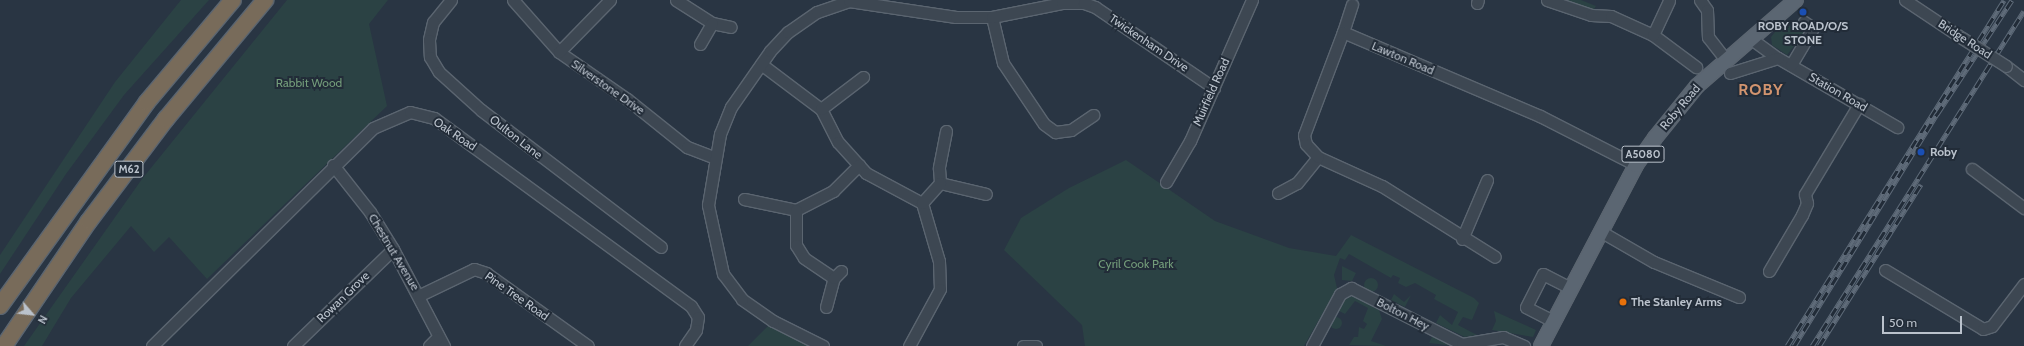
<!DOCTYPE html>
<html>
<head>
<meta charset="utf-8">
<style>
  body { margin:0 }
  #map { position:relative; width:2024px; height:346px; overflow:hidden; background:#293543; font-family:Cabin,sans-serif }
  div>[style] { position:absolute }
  .green>* { inset:0; background:#2b4244 }
  .round { border-radius:50% }
  .roads { filter:drop-shadow(1px 0 #5b6570) drop-shadow(-1px 0 #5b6570) drop-shadow(0 1px #5b6570) drop-shadow(0 -1px #5b6570) }
  .minor>* { height:11px; margin:-5.5px; padding:0 5.5px; transform-origin:5.5px; border-radius:5.5px; background:#3d4752 }
  .major>* { height:14px; margin:-7px; padding:0 7px; transform-origin:7px; border-radius:7px; background:#5b6672 }
  .highway>* { height:16px; margin:-8px; padding:0 8px; transform-origin:8px; border-radius:8px; background:#786b5a }
  .rail>* { height:4.5px; margin-top:-2.25px; transform-origin:0; background:repeating-linear-gradient(90deg,#222c38 0 9px,#5f6b79 0 18px); box-sizing:border-box; border-block:1px solid #5f6b79 }
  .bridges { filter:drop-shadow(1px 0 #5b6570) drop-shadow(-1px 0 #5b6570) drop-shadow(0 1px #5b6570) drop-shadow(0 -1px #5b6570) }
  .minor-bridge>* { height:11px; margin:-5.5px; padding:0 5.5px; transform-origin:5.5px; border-radius:5.5px; background:#3d4752 }
  .dots>* { width:11px; height:11px; translate:-50% -50%; box-sizing:border-box; border:2px solid #222c38; border-radius:50% }
  span { translate:-50% -50%; white-space:nowrap; text-align:center; line-height:1.15; -webkit-text-stroke:4px #222c38; paint-order:stroke }
  .shield-label span { padding:1px 3px; background:#222c38; border:1px solid; border-radius:3px; -webkit-text-stroke-width:0 }
  .shield-label { font-size:11px; color:#bac2cc; font-weight:700 }
  .poi-label { font-size:12px; color:#bac2cc; font-weight:700 }
  .left { translate:0 -50%; text-align:left }
  .street-label { font-size:12px; color:#bac2cc }
  .park-label { font-size:12px; color:#739c7a }
  .district-label { font-size:16px; color:#d2946f; font-weight:700; letter-spacing:1px }
  .north { position:absolute; left:12px; top:294px; width:40px; height:40px; -webkit-text-stroke:3px #222c38; paint-order:stroke; rotate:118deg; font-size:11px; font-weight:700; line-height:16px; text-align:center; color:#bac2cc }
  .north::after { content:''; display:block; margin:auto; width:14px; height:18px; background:#bac2cc; clip-path:polygon(50% 0,100% 100%,50% 72%,0 100%) }
  .scale { position:absolute; left:1882px; top:316px; width:80px; height:18px; box-sizing:border-box; border:2px solid #bac2cc; border-top:0; padding-left:5px; font-size:12px; line-height:14px; white-space:nowrap; color:#bac2cc; -webkit-text-stroke:3px #222c38; paint-order:stroke }
</style>
</head>
<body>
<div id="map">
  <div class="green">
    <i style="clip-path:polygon(181px 0,209px 0,124px 95px,66px 174px,0 274px,0 255px,115px 82px)"></i>
    <i style="clip-path:polygon(287px 0,388px 0,369px 24px,387px 106px,207px 279px,169px 237px,154px 252px,131px 226px,71px 298px,42px 346px,24px 346px,142px 179px)"></i>
    <i style="clip-path:polygon(1559px 0,1581px 0,1596px 6px,1593px 11px)"></i>
    <i style="clip-path:polygon(1795px 24px,1800px 24px,1804px 33px,1787px 55px,1772px 45px,1771px 37px,1775px 32px)"></i>
    <i style="clip-path:polygon(1126px 160px,1215px 221px,1289px 248px,1336px 256px,1351px 235px,1474px 298px,1479px 303px,1472px 320px,1463px 317px,1458px 325px,1477px 335px,1465px 337px,1436px 323px,1440px 315px,1452px 325px,1458px 312px,1434px 299px,1436px 295px,1415px 283px,1406px 287px,1398px 283px,1400px 278px,1393px 275px,1391px 278px,1349px 254px,1345px 260px,1340px 258px,1334px 275px,1337px 288px,1304px 346px,1085px 346px,1082px 325px,1004px 250px,1021px 218px,1069px 188px)"></i>
    <i style="clip-path:polygon(1342px 266px,1356px 273px,1352px 281px,1342px 280px)"></i>
    <i class="round" style="left:1364px;top:278px;width:14px;height:14px"></i>
    <i style="clip-path:polygon(1394px 294px,1404px 302px,1411px 295px,1405px 307px,1391px 300px)"></i>
    <i style="clip-path:polygon(1353px 296px,1379px 310px,1382px 319px,1371px 341px,1386px 346px,1349px 345px,1354px 337px,1358px 337px,1359px 327px,1364px 329px,1367px 324px,1363px 321px,1368px 308px,1355px 301px,1345px 314px,1337px 310px,1345px 299px)"></i>
    <i style="clip-path:polygon(1494px 311px,1536px 330px,1533px 337px,1492px 330px,1496px 321px)"></i>
    <i class="round" style="left:1330px;top:317px;width:12px;height:12px"></i>
    <i style="clip-path:polygon(773px 321px,823px 346px,748px 346px)"></i>
    <i style="clip-path:polygon(1433px 335px,1455px 346px,1429px 343px)"></i>
  </div>
  <div class="roads">
    <div class="minor">
      <i style="left:451px;top:0;width:28px;rotate:129deg"></i>
      <i style="left:433px;top:22px;width:18px;rotate:103deg"></i>
      <i style="left:429px;top:40px;width:17px;rotate:87deg"></i>
      <i style="left:430px;top:57px;width:17px;rotate:59deg"></i>
      <i style="left:439px;top:72px;width:57px;rotate:42.1deg"></i>
      <i style="left:481px;top:110px;width:226px;rotate:37.3deg"></i>
      <i style="left:513px;top:0;width:69px;rotate:48.5deg"></i>
      <i style="left:559px;top:52px;width:83px;rotate:34.7deg"></i>
      <i style="left:627px;top:99px;width:77px;rotate:38.7deg"></i>
      <i style="left:687px;top:147px;width:30px;rotate:21deg"></i>
      <i style="left:676px;top:0;width:43px;rotate:32.6deg"></i>
      <i style="left:712px;top:23px;width:19px;rotate:12deg"></i>
      <i style="left:1547px;top:0;width:46px;rotate:18.8deg"></i>
      <i style="left:1591px;top:15px;width:20px;rotate:3deg"></i>
      <i style="left:1611px;top:16px;width:46px;rotate:24.3deg"></i>
      <i style="left:1653px;top:35px;width:54px;rotate:36.7deg"></i>
      <i style="left:1700px;top:0;width:12px;rotate:55deg"></i>
      <i style="left:1707px;top:10px;width:27px;rotate:88deg"></i>
      <i style="left:1708px;top:37px;width:28px;rotate:52deg"></i>
      <i style="left:1905px;top:0;width:69px;rotate:33.7deg"></i>
      <i style="left:1477px;top:3px;width:3px;rotate:-72deg"></i>
      <i style="left:992px;top:17px;width:47px;rotate:76.6deg"></i>
      <i style="left:1003px;top:63px;width:73px;rotate:56.1deg"></i>
      <i style="left:1044px;top:124px;width:14px;rotate:36deg"></i>
      <i style="left:1055px;top:132px;width:16px;rotate:-7deg"></i>
      <i style="left:1071px;top:130px;width:27px;rotate:-34deg"></i>
      <i style="left:1343px;top:32px;width:29px;rotate:-72deg"></i>
      <i style="left:1653px;top:35px;width:38px;rotate:-65deg"></i>
      <i style="left:1750px;top:38px;width:34px;rotate:36deg"></i>
      <i style="left:1778px;top:58px;width:138px;rotate:30.1deg"></i>
      <i style="left:700px;top:44px;width:24px;rotate:-60deg"></i>
      <i style="left:559px;top:52px;width:73px;rotate:-45.6deg"></i>
      <i style="left:761px;top:64px;width:75px;rotate:36.9deg"></i>
      <i style="left:821px;top:109px;width:37px;rotate:63deg"></i>
      <i style="left:838px;top:142px;width:42px;rotate:47.9deg"></i>
      <i style="left:866px;top:173px;width:64px;rotate:28.2deg"></i>
      <i style="left:922px;top:203px;width:60px;rotate:73.7deg"></i>
      <i style="left:939px;top:261px;width:28px;rotate:88deg"></i>
      <i style="left:940px;top:289px;width:65px;rotate:118.5deg"></i>
      <i style="left:1791px;top:65px;width:43px;rotate:-59.3deg"></i>
      <i style="left:1813px;top:28px;width:11px;rotate:-146deg"></i>
      <i style="left:2006px;top:66px;width:23px;rotate:38deg"></i>
      <i style="left:1730px;top:73px;width:50px;rotate:-17.4deg"></i>
      <i style="left:821px;top:109px;width:53px;rotate:-37.3deg"></i>
      <i style="left:946px;top:131px;width:38px;rotate:101deg"></i>
      <i style="left:939px;top:168px;width:15px;rotate:86deg"></i>
      <i style="left:940px;top:183px;width:47px;rotate:13.4deg"></i>
      <i style="left:1318px;top:157px;width:70px;rotate:24.4deg"></i>
      <i style="left:1382px;top:186px;width:133px;rotate:32.1deg"></i>
      <i style="left:333px;top:165px;width:60px;rotate:51.8deg"></i>
      <i style="left:370px;top:212px;width:44px;rotate:58.1deg"></i>
      <i style="left:393px;top:249px;width:110px;rotate:62.3deg"></i>
      <i style="left:1972px;top:169px;width:65px;rotate:36.9deg"></i>
      <i style="left:1166px;top:182px;width:48px;rotate:-59.7deg"></i>
      <i style="left:1190px;top:141px;width:154px;rotate:-66.3deg"></i>
      <i style="left:1278px;top:193px;width:21px;rotate:-28deg"></i>
      <i style="left:1297px;top:183px;width:33px;rotate:-51deg"></i>
      <i style="left:1318px;top:157px;width:18px;rotate:-133deg"></i>
      <i style="left:1306px;top:144px;width:9px;rotate:-103deg"></i>
      <i style="left:1304px;top:135px;width:110px;rotate:-69.3deg"></i>
      <i style="left:1343px;top:32px;width:214px;rotate:23.1deg"></i>
      <i style="left:1540px;top:116px;width:108px;rotate:27deg"></i>
      <i style="left:744px;top:199px;width:53px;rotate:11.9deg"></i>
      <i style="left:796px;top:210px;width:42px;rotate:-27.2deg"></i>
      <i style="left:833px;top:191px;width:37px;rotate:-45deg"></i>
      <i style="left:922px;top:203px;width:27px;rotate:-48deg"></i>
      <i style="left:796px;top:210px;width:35px;rotate:90deg"></i>
      <i style="left:796px;top:245px;width:15px;rotate:58deg"></i>
      <i style="left:804px;top:258px;width:36px;rotate:34deg"></i>
      <i style="left:1600px;top:231px;width:62px;rotate:29.9deg"></i>
      <i style="left:1654px;top:262px;width:92px;rotate:22.4deg"></i>
      <i style="left:1462px;top:239px;width:64px;rotate:-67deg"></i>
      <i style="left:1885px;top:270px;width:114px;rotate:31deg"></i>
      <i style="left:1983px;top:329px;width:9px;rotate:-18deg"></i>
      <i style="left:1992px;top:326px;width:53px;rotate:-52.7deg"></i>
      <i style="left:1769px;top:271px;width:65px;rotate:-59.5deg"></i>
      <i style="left:1802px;top:215px;width:13px;rotate:-67deg"></i>
      <i style="left:1807px;top:203px;width:9px;rotate:-103deg"></i>
      <i style="left:1805px;top:194px;width:105px;rotate:-59deg"></i>
      <i style="left:420px;top:295px;width:60px;rotate:-25.7deg"></i>
      <i style="left:474px;top:269px;width:13px;rotate:18deg"></i>
      <i style="left:486px;top:273px;width:125px;rotate:35.6deg"></i>
      <i style="left:826px;top:307px;width:30px;rotate:-75deg"></i>
      <i style="left:834px;top:278px;width:10px;rotate:-45deg"></i>
      <i style="left:1553px;top:321px;width:30px;rotate:-153deg"></i>
      <i style="left:1526px;top:307px;width:37px;rotate:-63deg"></i>
      <i style="left:1543px;top:274px;width:30px;rotate:27deg"></i>
      <i style="left:152px;top:346px;width:310px;rotate:-44.6deg"></i>
      <i style="left:373px;top:128px;width:40px;rotate:-23.4deg"></i>
      <i style="left:410px;top:112px;width:25px;rotate:14deg"></i>
      <i style="left:434px;top:118px;width:318px;rotate:36.2deg"></i>
      <i style="left:691px;top:306px;width:13px;rotate:58deg"></i>
      <i style="left:698px;top:317px;width:13px;rotate:99deg"></i>
      <i style="left:696px;top:330px;width:19px;rotate:125deg"></i>
      <i style="left:293px;top:346px;width:139px;rotate:-44.1deg"></i>
      <i style="left:429px;top:346px;width:11px;rotate:-45deg"></i>
      <i style="left:823px;top:346px;width:56px;rotate:-153.4deg"></i>
      <i style="left:773px;top:321px;width:38px;rotate:-145deg"></i>
      <i style="left:742px;top:299px;width:31px;rotate:-127deg"></i>
      <i style="left:723px;top:274px;width:71px;rotate:-102.3deg"></i>
      <i style="left:708px;top:205px;width:72px;rotate:-80.4deg"></i>
      <i style="left:720px;top:134px;width:29px;rotate:-68deg"></i>
      <i style="left:731px;top:107px;width:68px;rotate:-55.1deg"></i>
      <i style="left:770px;top:51px;width:26px;rotate:-47deg"></i>
      <i style="left:788px;top:32px;width:35px;rotate:-35deg"></i>
      <i style="left:817px;top:12px;width:34px;rotate:-19deg"></i>
      <i style="left:849px;top:1px;width:108px;rotate:8.5deg"></i>
      <i style="left:956px;top:17px;width:36px"></i>
      <i style="left:992px;top:17px;width:71px;rotate:-11.3deg"></i>
      <i style="left:1062px;top:3px;width:22px"></i>
      <i style="left:1084px;top:3px;width:12px;rotate:20deg"></i>
      <i style="left:1095px;top:7px;width:144px;rotate:34.2deg"></i>
      <i style="left:1023px;top:346px;width:13px"></i>
      <i style="left:1312px;top:346px;width:59px;rotate:-61.7deg"></i>
      <i style="left:1340px;top:294px;width:13px;rotate:-29deg"></i>
      <i style="left:1351px;top:288px;width:124px;rotate:26.8deg"></i>
      <i style="left:1462px;top:344px;width:42px;rotate:-9.7deg"></i>
      <i style="left:1503px;top:337px;width:23px;rotate:23deg"></i>
    </div>
    <div class="major">
      <i style="left:1541px;top:346px;width:204px;rotate:-62.3deg"></i>
      <i style="left:1636px;top:165px;width:33px;rotate:-55deg"></i>
      <i style="left:1655px;top:138px;width:67px;rotate:-51.1deg"></i>
      <i style="left:1697px;top:86px;width:131px;rotate:-41deg"></i>
    </div>
    <div class="highway">
      <i style="left:0;top:306px;width:251px;rotate:-54.2deg"></i>
      <i style="left:147px;top:102px;width:133px;rotate:-49.9deg"></i>
      <i style="left:4px;top:346px;width:151px;rotate:-55.8deg"></i>
      <i style="left:89px;top:221px;width:128px;rotate:-53deg"></i>
      <i style="left:166px;top:119px;width:155px;rotate:-50.2deg"></i>
    </div>
  </div>
  <div class="rail">
    <i style="left:1787px;top:346px;width:408px;rotate:-57.9deg"></i>
    <i style="left:1794px;top:346px;width:273px;rotate:-58.4deg"></i>
    <i style="left:1937px;top:114px;width:136px;rotate:-56.7deg"></i>
    <i style="left:1812px;top:346px;width:396px;rotate:-57.7deg"></i>
    <i style="left:1819px;top:346px;width:191px;rotate:-57.8deg"></i>
  </div>
  <div class="bridges">
    <div class="minor-bridge">
      <i style="left:1962px;top:38px;width:52px;rotate:32.5deg"></i>
    </div>
  </div>
  <div class="dots">
    <i style="left:1803px;top:12px;background:#1a4fb4"></i>
    <i style="left:1921px;top:152px;background:#1a4fb4"></i>
    <i style="left:1623px;top:302px;background:#e8710a"></i>
  </div>
  <div class="shield-label">
    <span style="left:1643px;top:154px">A5080</span>
    <span style="left:129px;top:169px">M62</span>
  </div>
  <div class="poi-label">
    <span style="left:1803px;top:33px">ROBY ROAD/O/S<br>STONE</span>
    <span class="left" style="left:1930px;top:152px">Roby</span>
    <span class="left" style="left:1631px;top:302px">The Stanley Arms</span>
  </div>
  <div class="street-label">
    <span style="left:1965px;top:39px;rotate:33deg">Bridge Road</span>
    <span style="left:1149px;top:43px;rotate:34deg">Twickenham Drive</span>
    <span style="left:1403px;top:58px;rotate:23deg">Lawton Road</span>
    <span style="left:608px;top:87px;rotate:35deg">Silverstone Drive</span>
    <span style="left:1211px;top:92px;rotate:-66deg">Muirfield Road</span>
    <span style="left:1838px;top:92px;rotate:30deg">Station Road</span>
    <span style="left:1680px;top:107px;rotate:-50deg">Roby Road</span>
    <span style="left:455px;top:134px;rotate:34deg">Oak Road</span>
    <span style="left:516px;top:137px;rotate:38deg">Oulton Lane</span>
    <span style="left:394px;top:252px;rotate:59deg">Chestnut Avenue</span>
    <span style="left:517px;top:296px;rotate:35deg">Pine Tree Road</span>
    <span style="left:343px;top:297px;rotate:-44deg">Rowan Grove</span>
    <span style="left:1403px;top:314px;rotate:27deg">Bolton Hey</span>
  </div>
  <div class="park-label">
    <span style="left:309px;top:83px">Rabbit Wood</span>
    <span style="left:1136px;top:264px">Cyril Cook Park</span>
  </div>
  <div class="district-label">
    <span style="left:1761px;top:90px">ROBY</span>
  </div>
  <div class="north">N</div>
  <div class="scale">50 m</div>
</div>
</body>
</html>
